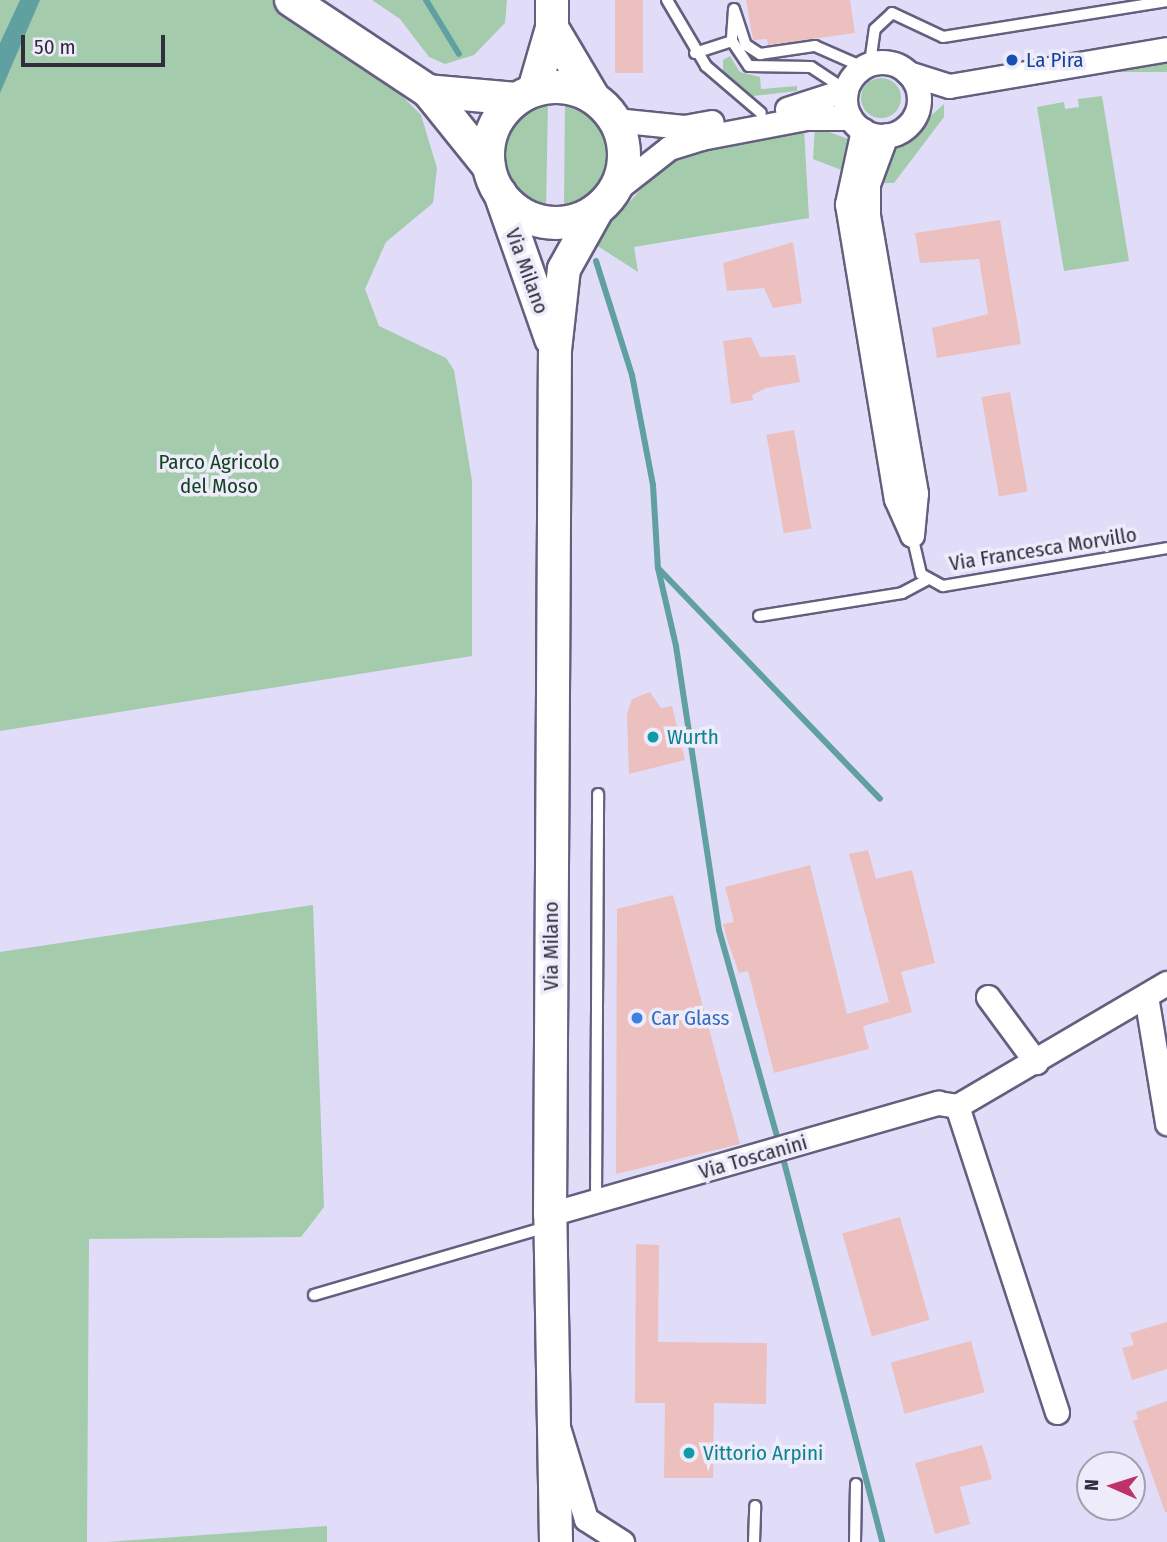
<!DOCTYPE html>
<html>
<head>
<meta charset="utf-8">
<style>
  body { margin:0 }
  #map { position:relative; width:1167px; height:1542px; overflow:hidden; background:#e1ddf9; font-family:"Fira Sans Condensed",sans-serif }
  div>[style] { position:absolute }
  .green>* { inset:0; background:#a4cbab; transform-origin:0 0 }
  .round { border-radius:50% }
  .water>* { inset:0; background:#60a0a0 }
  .stream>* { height:6px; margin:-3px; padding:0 3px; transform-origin:3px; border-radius:3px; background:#60a0a0 }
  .building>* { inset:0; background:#ebc0be; transform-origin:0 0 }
  .roads { filter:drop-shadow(2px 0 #645f7e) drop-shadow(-2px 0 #645f7e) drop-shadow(0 2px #645f7e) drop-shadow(0 -2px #645f7e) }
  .lane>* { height:10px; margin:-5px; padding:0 5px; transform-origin:5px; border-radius:5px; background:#fff }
  .street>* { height:23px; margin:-11.5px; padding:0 11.5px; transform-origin:11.5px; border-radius:11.5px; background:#fff }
  .street>.ring { margin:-11.5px; padding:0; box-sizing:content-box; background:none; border:23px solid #fff; border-radius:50% }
  .secondary>* { height:32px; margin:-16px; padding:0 16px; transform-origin:16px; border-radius:16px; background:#fff }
  .secondary>.ring { margin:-16px; padding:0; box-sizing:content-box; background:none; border:32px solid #fff; border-radius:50% }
  .dots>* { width:19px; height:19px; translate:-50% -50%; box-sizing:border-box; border:4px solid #eeecfa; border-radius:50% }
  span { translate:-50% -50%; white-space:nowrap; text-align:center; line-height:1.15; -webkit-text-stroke:7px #eeecfa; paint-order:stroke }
  .transit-label { font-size:21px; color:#164399 }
  .left { translate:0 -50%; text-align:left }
  .street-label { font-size:21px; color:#302e3c }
  .park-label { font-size:21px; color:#134221 }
  .culture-label { font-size:21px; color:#0d838f }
  .shop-label { font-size:21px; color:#366cbe }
  .north { position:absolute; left:1076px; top:1451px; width:70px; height:70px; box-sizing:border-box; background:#eeecfa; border:2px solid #a2a0ae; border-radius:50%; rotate:273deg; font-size:19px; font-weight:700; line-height:28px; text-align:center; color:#302e3c }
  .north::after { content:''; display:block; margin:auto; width:24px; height:32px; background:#be3268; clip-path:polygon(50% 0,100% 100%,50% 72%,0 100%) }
  .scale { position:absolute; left:21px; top:35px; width:144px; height:32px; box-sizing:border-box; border:4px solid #302e3c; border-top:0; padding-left:9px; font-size:21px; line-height:24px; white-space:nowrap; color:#302e3c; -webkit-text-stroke:5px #eeecfa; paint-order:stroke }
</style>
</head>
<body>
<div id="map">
  <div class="green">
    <i style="clip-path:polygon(0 0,288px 0,367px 61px,421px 115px,437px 168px,433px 203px,386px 242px,365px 289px,379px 326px,446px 358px,454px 370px,472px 481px,472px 656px,0 731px)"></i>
    <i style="clip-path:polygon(372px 0,507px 0,505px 23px,474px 55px,445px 64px,429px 57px,400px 19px)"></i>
    <i style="clip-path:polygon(730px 56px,740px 72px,760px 77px,761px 89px,797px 86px,797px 91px,753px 96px,723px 71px,723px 60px)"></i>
    <i style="left:1167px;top:62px;width:10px;height:108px;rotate:90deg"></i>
    <i class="round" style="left:861px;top:78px;width:40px;height:40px"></i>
    <i style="clip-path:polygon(1102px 96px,1129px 261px,1064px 271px,1037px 107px,1064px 102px,1065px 109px,1079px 107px,1078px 99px)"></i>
    <i style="clip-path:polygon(548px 102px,546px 208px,515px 190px,502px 157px,517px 116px)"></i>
    <i style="clip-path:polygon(565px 102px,593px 114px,609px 145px,601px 186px,587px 200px,564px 207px)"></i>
    <i style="clip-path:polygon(944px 104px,944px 117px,894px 183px,880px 183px,897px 146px)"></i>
    <i style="clip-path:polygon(815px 127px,851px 140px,844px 171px,813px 159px)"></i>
    <i style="clip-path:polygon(804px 128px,809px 218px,634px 247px,638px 272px,593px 243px,673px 153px)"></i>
    <i style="clip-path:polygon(313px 905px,324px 1207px,301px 1237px,89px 1239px,87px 1542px,0 1542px,0 952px)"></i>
    <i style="clip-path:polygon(327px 1526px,327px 1542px,106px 1542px)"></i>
  </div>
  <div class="water">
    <i style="clip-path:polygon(20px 0,40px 0,0 93px,0 43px)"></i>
  </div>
  <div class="stream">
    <i style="left:426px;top:0;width:63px;rotate:58.6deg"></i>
    <i style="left:596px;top:261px;width:120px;rotate:72.5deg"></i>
    <i style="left:632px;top:375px;width:112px;rotate:79.2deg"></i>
    <i style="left:653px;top:485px;width:83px;rotate:86.6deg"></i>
    <i style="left:658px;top:568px;width:80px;rotate:77deg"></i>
    <i style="left:676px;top:646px;width:287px;rotate:81.4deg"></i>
    <i style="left:719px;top:930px;width:222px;rotate:74.3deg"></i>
    <i style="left:658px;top:568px;width:320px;rotate:46.1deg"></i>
    <i style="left:782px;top:1154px;width:401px;rotate:75.5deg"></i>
  </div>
  <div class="building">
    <i style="left:615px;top:0;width:28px;height:73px"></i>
    <i style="clip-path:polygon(746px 0,850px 0,855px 33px,768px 45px,767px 39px,753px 40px)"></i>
    <i style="clip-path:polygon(1000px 220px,1021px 344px,937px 358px,932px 328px,988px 314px,979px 259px,920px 263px,915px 233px)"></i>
    <i style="clip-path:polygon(793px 242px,802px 303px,773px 308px,764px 288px,727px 291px,723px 263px)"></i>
    <i style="clip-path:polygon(751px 337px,760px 357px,795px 355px,800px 382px,766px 388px,752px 395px,753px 400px,731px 404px,723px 341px)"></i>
    <i style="left:1010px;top:392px;width:101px;height:29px;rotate:80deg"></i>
    <i style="left:794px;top:430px;width:100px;height:28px;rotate:80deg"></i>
    <i style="clip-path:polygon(650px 692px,661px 708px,672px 706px,685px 760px,629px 774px,627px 714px,632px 699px)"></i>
    <i style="clip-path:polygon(868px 850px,876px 879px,912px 870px,935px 963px,901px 972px,912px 1012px,863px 1026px,869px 1049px,774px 1073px,748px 971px,739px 973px,727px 939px,723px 924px,734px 922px,725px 887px,810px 865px,847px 1014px,889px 1002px,849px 854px)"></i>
    <i style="clip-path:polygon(673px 895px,740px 1144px,616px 1174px,617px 909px)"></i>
    <i style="left:900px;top:1217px;width:107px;height:60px;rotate:74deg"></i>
    <i style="clip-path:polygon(636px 1244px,659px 1245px,658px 1342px,767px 1343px,766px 1404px,714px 1403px,713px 1478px,664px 1478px,665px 1403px,635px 1403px)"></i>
    <i style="clip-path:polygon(1167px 1322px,1167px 1369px,1132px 1380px,1122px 1348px,1134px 1345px,1130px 1333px)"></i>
    <i style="left:971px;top:1341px;width:53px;height:83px;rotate:75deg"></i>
    <i style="clip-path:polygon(1167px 1401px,1167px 1512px,1165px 1512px,1133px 1421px,1138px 1419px,1136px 1412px)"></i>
    <i style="clip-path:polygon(982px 1445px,992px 1479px,960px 1487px,970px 1524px,935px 1534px,915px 1463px)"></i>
  </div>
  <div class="roads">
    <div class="lane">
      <i style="left:667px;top:0;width:77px;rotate:59.4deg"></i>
      <i style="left:706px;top:66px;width:72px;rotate:40.5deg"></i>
      <i style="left:734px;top:9px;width:32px;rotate:94deg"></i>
      <i style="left:732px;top:41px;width:30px;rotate:56deg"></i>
      <i style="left:749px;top:66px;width:62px;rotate:0.9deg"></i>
      <i style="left:811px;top:67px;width:42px;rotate:33.3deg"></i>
      <i style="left:735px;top:12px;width:35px;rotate:72deg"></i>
      <i style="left:746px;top:45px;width:17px;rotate:33deg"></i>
      <i style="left:760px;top:54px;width:56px;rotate:-8.3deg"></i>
      <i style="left:815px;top:46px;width:52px;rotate:23.6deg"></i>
      <i style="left:695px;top:53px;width:39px;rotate:-18deg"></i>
      <i style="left:870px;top:63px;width:34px;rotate:-82deg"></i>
      <i style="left:875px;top:29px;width:23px;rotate:-43deg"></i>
      <i style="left:892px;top:13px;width:56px;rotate:25.2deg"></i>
      <i style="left:943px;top:37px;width:227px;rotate:-9.1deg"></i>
      <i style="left:912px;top:535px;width:40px;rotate:77deg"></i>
      <i style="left:921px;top:574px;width:25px;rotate:29deg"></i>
      <i style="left:943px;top:586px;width:227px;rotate:-9.6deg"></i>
      <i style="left:759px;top:616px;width:145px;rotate:-9.1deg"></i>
      <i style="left:902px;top:593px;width:27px;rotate:-28deg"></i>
      <i style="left:596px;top:1200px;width:406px;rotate:-89.7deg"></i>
      <i style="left:314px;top:1295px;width:243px;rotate:-16.3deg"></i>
      <i style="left:754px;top:1542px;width:36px;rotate:-88deg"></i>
      <i style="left:855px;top:1542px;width:58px;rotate:-89deg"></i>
    </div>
    <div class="street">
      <i class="ring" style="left:845px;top:62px;width:51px;height:51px"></i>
      <i style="left:908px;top:73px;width:43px;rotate:17.6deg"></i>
      <i style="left:949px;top:86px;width:221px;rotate:-9.6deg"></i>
      <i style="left:787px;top:109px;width:62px;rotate:-17.9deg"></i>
      <i style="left:615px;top:120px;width:69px;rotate:5.8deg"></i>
      <i style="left:684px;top:127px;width:28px;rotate:-10deg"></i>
      <i style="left:863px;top:130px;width:76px;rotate:102.2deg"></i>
      <i style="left:847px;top:204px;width:299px;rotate:80.6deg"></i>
      <i style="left:896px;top:499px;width:39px;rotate:66deg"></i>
      <i style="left:912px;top:535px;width:42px;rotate:-84.6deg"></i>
      <i style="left:916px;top:493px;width:283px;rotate:-99.8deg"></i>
      <i style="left:868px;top:214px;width:30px;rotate:-90deg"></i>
      <i style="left:868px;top:184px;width:52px;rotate:-69.8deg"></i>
      <i style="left:613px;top:192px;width:71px;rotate:-38.2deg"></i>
      <i style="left:669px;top:148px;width:34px;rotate:-17deg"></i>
      <i style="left:701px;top:138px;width:107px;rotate:-10.8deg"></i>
      <i style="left:806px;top:118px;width:44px"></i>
      <i style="left:1146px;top:996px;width:129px;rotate:80.6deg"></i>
      <i style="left:988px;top:997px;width:81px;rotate:53.6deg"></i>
      <i style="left:957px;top:1106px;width:322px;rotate:71.9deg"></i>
      <i style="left:550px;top:1214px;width:404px;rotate:-16deg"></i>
      <i style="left:938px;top:1103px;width:19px;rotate:9deg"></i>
      <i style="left:957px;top:1106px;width:243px;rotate:-30.4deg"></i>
      <i style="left:558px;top:1427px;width:96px;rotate:73.1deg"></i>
      <i style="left:586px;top:1519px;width:43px;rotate:32.6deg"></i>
    </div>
    <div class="secondary">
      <i style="left:291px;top:0;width:164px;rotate:33.6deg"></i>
      <i style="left:428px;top:91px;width:97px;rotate:51.2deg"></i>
      <i style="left:552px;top:28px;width:80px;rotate:59.3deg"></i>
      <i class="ring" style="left:488px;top:87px;width:104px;height:104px"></i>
      <i style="left:534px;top:90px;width:65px;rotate:-73.8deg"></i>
      <i style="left:552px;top:28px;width:28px;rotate:-90deg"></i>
      <i style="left:428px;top:91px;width:89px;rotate:5.1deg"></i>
      <i style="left:500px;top:193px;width:155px;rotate:70.7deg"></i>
      <i style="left:556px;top:1542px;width:328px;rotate:-91deg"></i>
      <i style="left:550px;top:1214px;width:864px;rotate:-89.67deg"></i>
      <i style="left:555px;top:350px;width:81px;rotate:-83.7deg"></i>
      <i style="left:564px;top:269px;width:68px;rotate:-60.8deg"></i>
    </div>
  </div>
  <div class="dots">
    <i style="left:1012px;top:60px;background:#1a4fb4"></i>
    <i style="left:653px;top:737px;background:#0f9aa8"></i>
    <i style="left:637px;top:1018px;background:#3f7fe0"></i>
    <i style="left:689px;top:1453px;background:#0f9aa8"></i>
  </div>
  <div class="transit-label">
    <span class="left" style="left:1026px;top:60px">La Pira</span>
  </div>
  <div class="street-label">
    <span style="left:527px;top:271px;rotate:70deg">Via Milano</span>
    <span style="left:1043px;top:549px;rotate:-9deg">Via Francesca Morvillo</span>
    <span style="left:551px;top:946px;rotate:-90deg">Via Milano</span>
    <span style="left:753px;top:1157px;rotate:-16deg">Via Toscanini</span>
  </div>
  <div class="park-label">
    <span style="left:219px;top:474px">Parco Agricolo<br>del Moso</span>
  </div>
  <div class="culture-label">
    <span class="left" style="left:667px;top:737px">Wurth</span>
    <span class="left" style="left:703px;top:1453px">Vittorio Arpini</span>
  </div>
  <div class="shop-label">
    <span class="left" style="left:651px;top:1018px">Car Glass</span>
  </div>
  <div class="north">N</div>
  <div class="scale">50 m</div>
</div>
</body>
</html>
